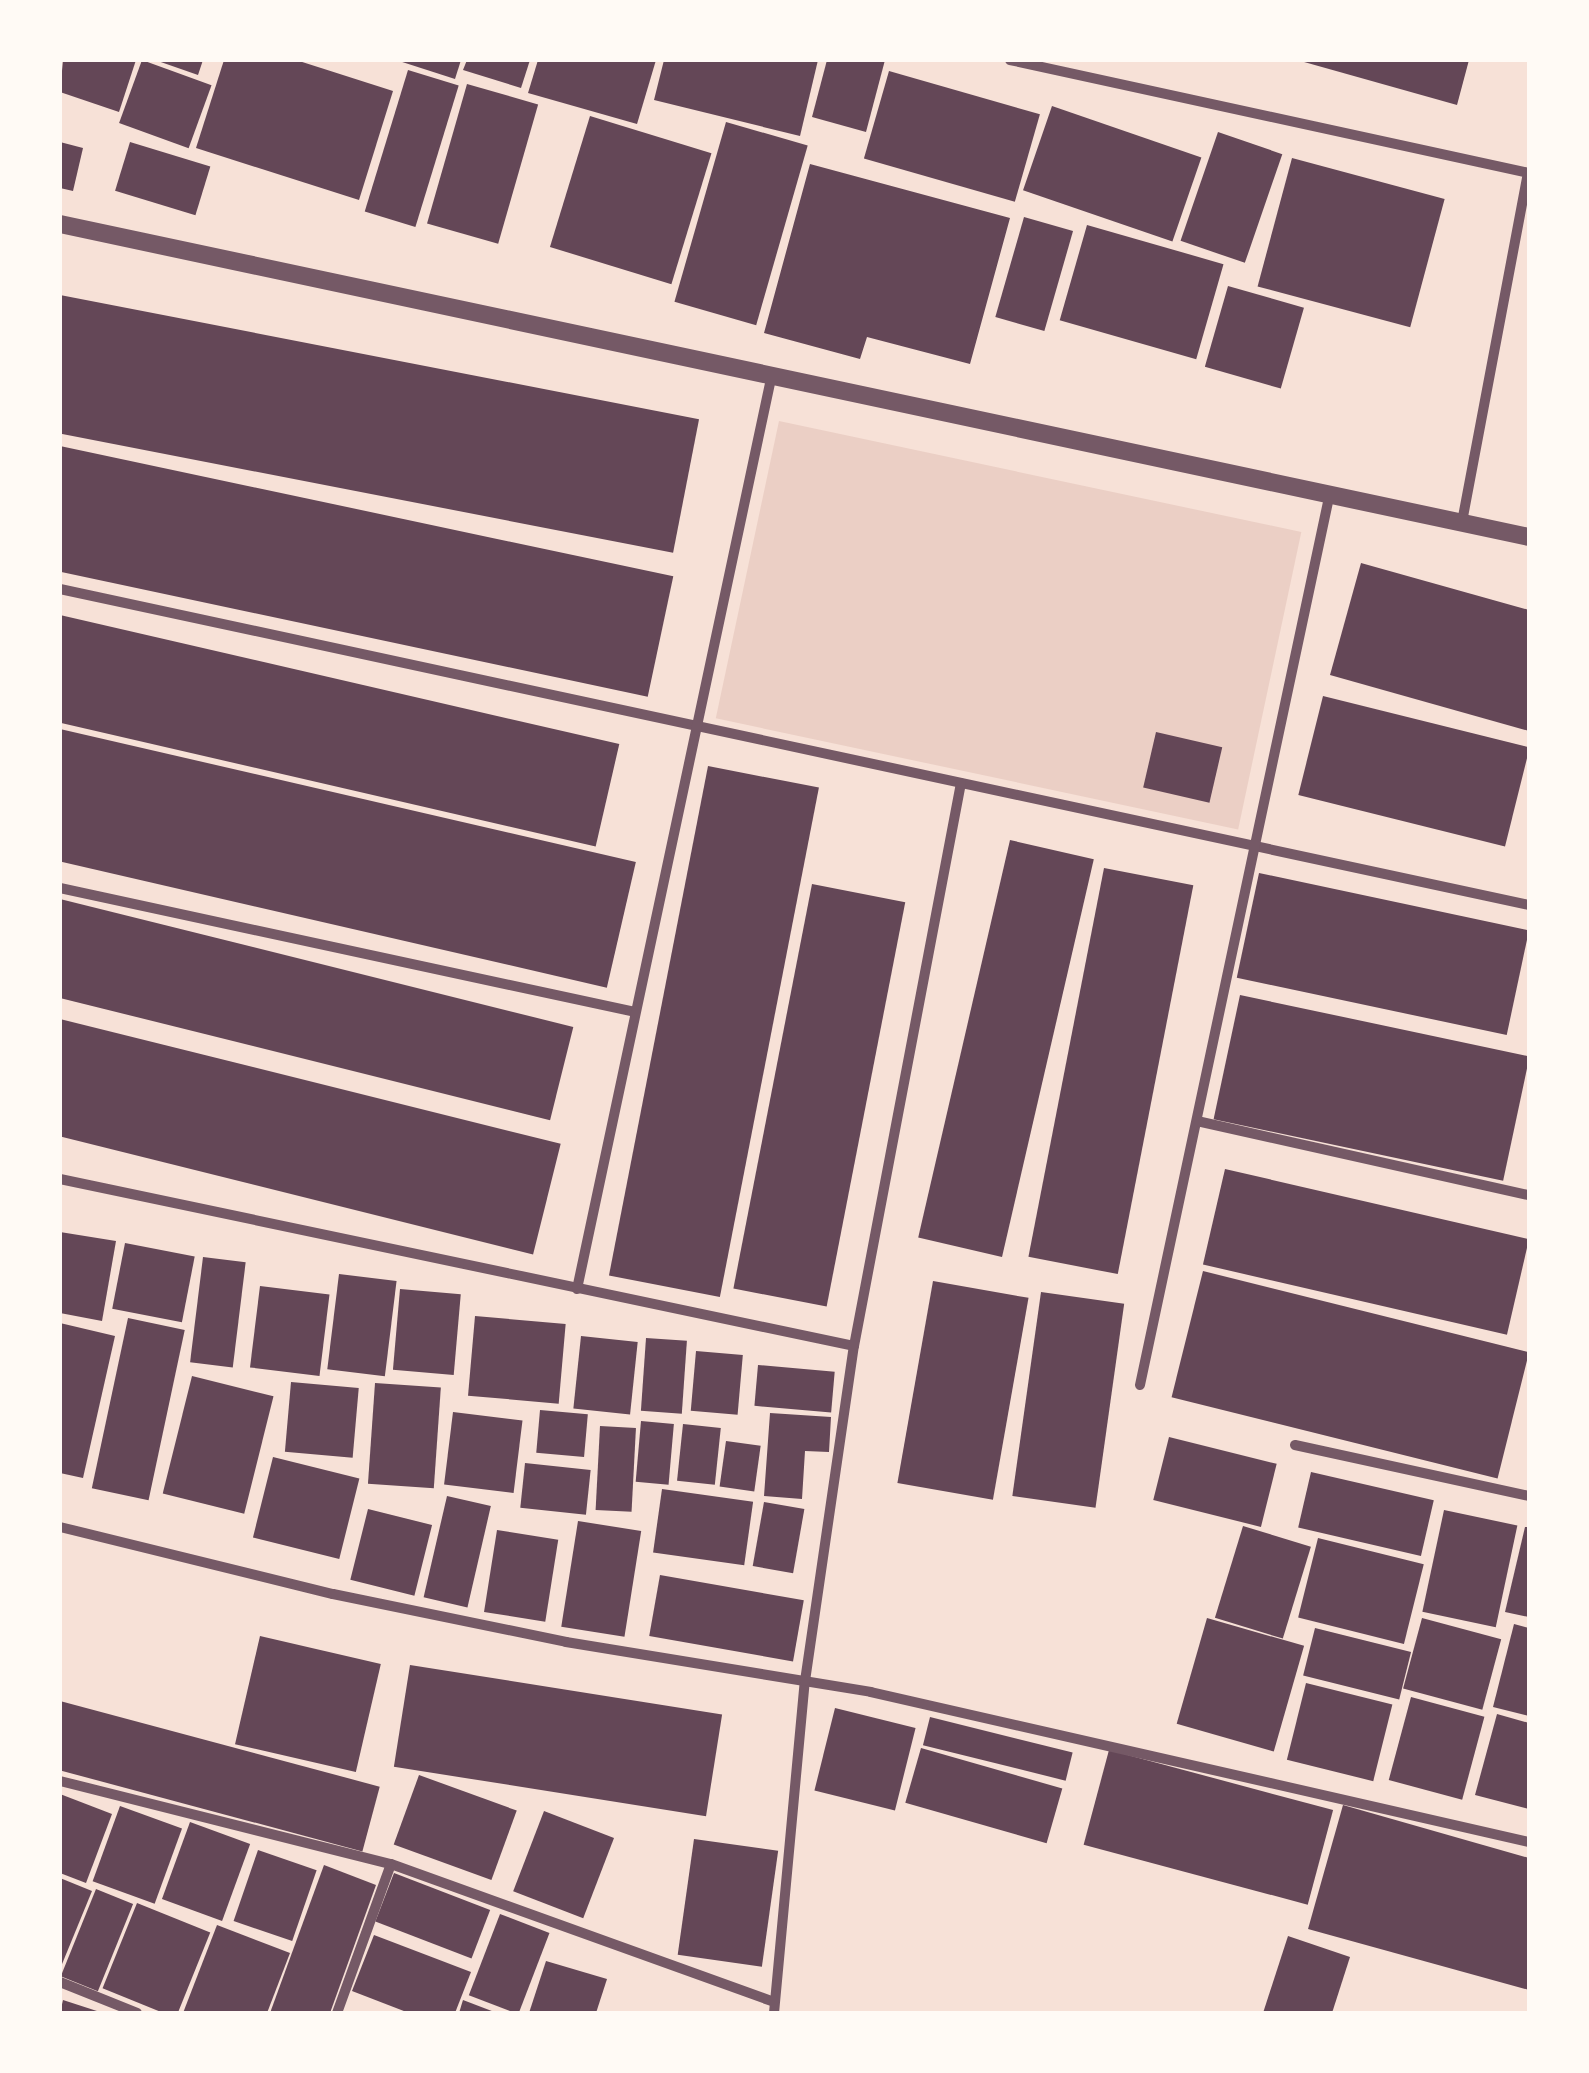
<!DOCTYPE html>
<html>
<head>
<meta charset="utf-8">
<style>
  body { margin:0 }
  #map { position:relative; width:1589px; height:2073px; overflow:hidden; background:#f7e1d7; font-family:"Open Sans",sans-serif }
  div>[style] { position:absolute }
  .green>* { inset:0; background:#ebcfc5; transform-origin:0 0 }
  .building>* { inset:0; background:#644757; transform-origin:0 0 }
  .minor>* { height:10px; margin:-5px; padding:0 5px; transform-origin:5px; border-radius:5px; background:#755966 }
  .tertiary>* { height:18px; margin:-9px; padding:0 9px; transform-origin:9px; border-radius:9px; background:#755966 }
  span { translate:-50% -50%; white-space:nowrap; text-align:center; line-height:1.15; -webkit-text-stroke:10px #fffaf5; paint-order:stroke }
  .frame { position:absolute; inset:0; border:62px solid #fffaf5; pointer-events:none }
</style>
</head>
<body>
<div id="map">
  <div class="green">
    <i style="left:779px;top:421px;width:534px;height:304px;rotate:12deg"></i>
  </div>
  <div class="building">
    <i style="clip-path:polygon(63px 60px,136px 60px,119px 112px,60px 92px)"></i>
    <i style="left:142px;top:60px;width:74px;height:67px;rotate:20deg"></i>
    <i style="clip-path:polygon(155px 60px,203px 60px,198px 75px)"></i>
    <i style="clip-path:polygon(224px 60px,296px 60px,393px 91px,359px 200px,196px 148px)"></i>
    <i style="clip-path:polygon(396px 60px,461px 60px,455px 79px)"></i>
    <i style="clip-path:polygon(467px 60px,530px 60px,521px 88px,463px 70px)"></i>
    <i style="clip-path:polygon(538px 60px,656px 60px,637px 124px,528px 93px)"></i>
    <i style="clip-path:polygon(664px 60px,818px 60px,800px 136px,654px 100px)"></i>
    <i style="clip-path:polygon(827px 60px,885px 60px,866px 132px,812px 117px)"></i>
    <i style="clip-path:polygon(1297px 60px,1469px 60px,1457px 105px)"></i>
    <i style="left:408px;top:70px;width:53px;height:148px;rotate:17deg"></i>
    <i style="left:889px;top:71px;width:157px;height:91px;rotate:16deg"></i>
    <i style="left:467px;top:84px;width:74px;height:145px;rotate:16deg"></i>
    <i style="left:1052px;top:106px;width:158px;height:89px;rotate:19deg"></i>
    <i style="left:590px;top:116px;width:127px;height:137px;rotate:17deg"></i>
    <i style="left:726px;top:122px;width:85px;height:187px;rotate:16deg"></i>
    <i style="left:1218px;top:132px;width:68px;height:115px;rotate:19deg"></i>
    <i style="clip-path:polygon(60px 142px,83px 148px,73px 191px,60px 188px)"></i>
    <i style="left:130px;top:142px;width:84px;height:51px;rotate:17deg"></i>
    <i style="left:1292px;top:158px;width:158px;height:133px;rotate:15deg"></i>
    <i style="clip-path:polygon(810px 164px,1010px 218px,970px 364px,867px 337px,860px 359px,764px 333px)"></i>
    <i style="left:1024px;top:217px;width:51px;height:104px;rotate:16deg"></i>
    <i style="left:1087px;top:225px;width:142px;height:99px;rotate:16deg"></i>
    <i style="left:1228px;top:286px;width:79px;height:84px;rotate:16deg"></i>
    <i style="left:60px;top:295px;width:651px;height:136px;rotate:11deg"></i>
    <i style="left:60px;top:446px;width:627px;height:123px;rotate:12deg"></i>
    <i style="clip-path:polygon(1361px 563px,1529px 610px,1529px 731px,1330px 675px)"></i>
    <i style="left:60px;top:615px;width:574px;height:105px;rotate:13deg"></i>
    <i style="left:1323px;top:696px;width:213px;height:102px;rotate:14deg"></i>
    <i style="left:60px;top:729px;width:591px;height:129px;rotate:13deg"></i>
    <i style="left:1156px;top:732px;width:68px;height:57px;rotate:13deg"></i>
    <i style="left:708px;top:766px;width:113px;height:519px;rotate:11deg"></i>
    <i style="left:1010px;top:840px;width:86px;height:408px;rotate:13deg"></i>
    <i style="left:1104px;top:868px;width:91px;height:396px;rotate:11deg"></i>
    <i style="left:1259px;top:873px;width:276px;height:107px;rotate:12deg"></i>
    <i style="left:812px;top:884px;width:95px;height:412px;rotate:11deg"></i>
    <i style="left:60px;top:899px;width:529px;height:96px;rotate:14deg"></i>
    <i style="left:1240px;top:995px;width:296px;height:127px;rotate:12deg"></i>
    <i style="left:60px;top:1019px;width:516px;height:114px;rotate:14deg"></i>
    <i style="left:1225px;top:1169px;width:312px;height:98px;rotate:13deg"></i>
    <i style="clip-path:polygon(60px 1232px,116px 1241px,102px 1321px,60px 1313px)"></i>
    <i style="left:125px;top:1243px;width:71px;height:67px;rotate:11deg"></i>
    <i style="left:203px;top:1257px;width:43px;height:106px;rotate:7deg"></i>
    <i style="left:1203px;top:1271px;width:336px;height:130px;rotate:14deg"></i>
    <i style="left:339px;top:1274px;width:58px;height:96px;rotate:7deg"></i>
    <i style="left:933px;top:1281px;width:97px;height:205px;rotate:10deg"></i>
    <i style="left:260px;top:1286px;width:70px;height:82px;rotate:7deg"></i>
    <i style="left:400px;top:1289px;width:61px;height:81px;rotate:5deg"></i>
    <i style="left:1041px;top:1292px;width:84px;height:206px;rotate:8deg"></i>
    <i style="left:475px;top:1316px;width:91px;height:80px;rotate:5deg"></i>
    <i style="left:128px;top:1318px;width:58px;height:174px;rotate:12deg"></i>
    <i style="clip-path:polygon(60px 1323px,115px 1336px,83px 1478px,60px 1473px)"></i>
    <i style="left:581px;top:1336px;width:57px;height:73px;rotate:6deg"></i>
    <i style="left:646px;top:1338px;width:41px;height:73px;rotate:4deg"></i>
    <i style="left:696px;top:1351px;width:47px;height:60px;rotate:5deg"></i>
    <i style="left:758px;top:1365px;width:77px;height:41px;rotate:5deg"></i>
    <i style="left:192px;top:1376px;width:84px;height:121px;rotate:14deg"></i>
    <i style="left:291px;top:1382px;width:68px;height:70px;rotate:5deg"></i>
    <i style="left:375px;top:1383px;width:66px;height:101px;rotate:4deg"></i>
    <i style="left:540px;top:1410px;width:48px;height:43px;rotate:5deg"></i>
    <i style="left:453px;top:1412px;width:70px;height:73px;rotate:7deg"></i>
    <i style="clip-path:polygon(770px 1413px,831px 1417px,829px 1452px,805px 1451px,802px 1499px,764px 1496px)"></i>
    <i style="left:641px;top:1421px;width:33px;height:61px;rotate:5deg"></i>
    <i style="left:683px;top:1424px;width:38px;height:57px;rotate:6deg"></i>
    <i style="left:600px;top:1426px;width:36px;height:84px;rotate:3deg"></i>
    <i style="left:1169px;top:1437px;width:111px;height:65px;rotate:14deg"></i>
    <i style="left:726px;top:1441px;width:35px;height:46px;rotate:8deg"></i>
    <i style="left:273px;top:1457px;width:89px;height:83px;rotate:14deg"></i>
    <i style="left:525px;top:1463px;width:66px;height:45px;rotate:6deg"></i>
    <i style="left:1311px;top:1472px;width:126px;height:57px;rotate:13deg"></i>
    <i style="left:662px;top:1489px;width:92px;height:64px;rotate:8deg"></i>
    <i style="left:447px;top:1496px;width:45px;height:104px;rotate:13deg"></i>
    <i style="left:764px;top:1502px;width:41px;height:65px;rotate:10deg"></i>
    <i style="left:368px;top:1509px;width:66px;height:73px;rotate:14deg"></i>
    <i style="left:1444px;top:1510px;width:75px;height:104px;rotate:12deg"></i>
    <i style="left:578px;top:1521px;width:64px;height:107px;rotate:9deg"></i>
    <i style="left:1243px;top:1526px;width:71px;height:96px;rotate:17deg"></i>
    <i style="clip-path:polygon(1525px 1527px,1529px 1527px,1529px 1617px,1505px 1612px)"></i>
    <i style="left:497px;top:1530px;width:62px;height:83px;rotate:9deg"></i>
    <i style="left:1318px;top:1538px;width:109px;height:82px;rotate:14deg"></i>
    <i style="left:660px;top:1575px;width:146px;height:62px;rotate:10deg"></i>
    <i style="left:1207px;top:1618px;width:101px;height:110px;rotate:16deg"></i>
    <i style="left:1422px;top:1618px;width:82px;height:73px;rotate:15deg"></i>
    <i style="clip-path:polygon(1514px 1624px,1529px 1628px,1529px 1716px,1493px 1707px)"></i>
    <i style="left:1315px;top:1628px;width:99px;height:49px;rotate:14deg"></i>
    <i style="left:260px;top:1636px;width:124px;height:111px;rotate:13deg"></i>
    <i style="left:410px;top:1665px;width:316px;height:103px;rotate:9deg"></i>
    <i style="left:1306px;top:1683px;width:89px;height:79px;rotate:14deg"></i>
    <i style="left:1411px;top:1697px;width:76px;height:86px;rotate:15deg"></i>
    <i style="left:60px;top:1701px;width:331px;height:67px;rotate:15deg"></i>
    <i style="left:835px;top:1708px;width:83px;height:85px;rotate:14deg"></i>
    <i style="clip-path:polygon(1497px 1714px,1529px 1723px,1529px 1809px,1475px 1795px)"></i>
    <i style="left:930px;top:1717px;width:147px;height:29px;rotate:14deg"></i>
    <i style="left:921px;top:1748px;width:147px;height:57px;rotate:16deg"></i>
    <i style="left:1109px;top:1750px;width:232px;height:98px;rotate:15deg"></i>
    <i style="left:419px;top:1775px;width:104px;height:74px;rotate:20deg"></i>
    <i style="clip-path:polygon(60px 1794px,112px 1814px,86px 1883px,60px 1873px)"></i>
    <i style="clip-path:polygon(1343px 1805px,1529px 1858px,1529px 1990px,1308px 1929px)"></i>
    <i style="left:120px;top:1806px;width:66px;height:80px;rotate:20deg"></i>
    <i style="left:544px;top:1811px;width:75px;height:86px;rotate:21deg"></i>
    <i style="left:190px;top:1822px;width:64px;height:82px;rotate:20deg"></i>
    <i style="left:694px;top:1839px;width:85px;height:117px;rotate:8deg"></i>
    <i style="left:258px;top:1850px;width:62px;height:75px;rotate:19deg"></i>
    <i style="clip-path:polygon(324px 1865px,376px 1885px,330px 2013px,270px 2013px)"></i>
    <i style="left:394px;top:1873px;width:103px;height:52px;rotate:21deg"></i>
    <i style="clip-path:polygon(60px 1878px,92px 1891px,60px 1969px)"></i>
    <i style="left:96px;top:1889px;width:40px;height:94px;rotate:22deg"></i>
    <i style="left:137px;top:1903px;width:79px;height:92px;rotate:22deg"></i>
    <i style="left:500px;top:1914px;width:53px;height:87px;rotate:21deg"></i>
    <i style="clip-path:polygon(217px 1925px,290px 1953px,267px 2013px,183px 2013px)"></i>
    <i style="clip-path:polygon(374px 1935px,471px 1972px,455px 2013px,409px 2013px,352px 1991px)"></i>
    <i style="clip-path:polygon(1288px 1936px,1350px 1957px,1332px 2013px,1263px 2013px)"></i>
    <i style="clip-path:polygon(546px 1961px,607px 1979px,596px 2013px,529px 2013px)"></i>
    <i style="clip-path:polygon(63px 2000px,100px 2012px,100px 2013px,60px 2013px)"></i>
    <i style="clip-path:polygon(463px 2000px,497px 2013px,459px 2013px)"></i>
  </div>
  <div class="minor">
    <i style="left:1010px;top:60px;width:531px;rotate:12.28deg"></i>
    <i style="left:1462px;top:522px;width:355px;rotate:-79.3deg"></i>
    <i style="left:60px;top:589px;width:1503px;rotate:12.14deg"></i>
    <i style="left:60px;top:888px;width:588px;rotate:12.17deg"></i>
    <i style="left:1197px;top:1121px;width:340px;rotate:12.6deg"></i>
    <i style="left:60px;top:1179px;width:811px;rotate:11.88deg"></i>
    <i style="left:577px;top:1289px;width:930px;rotate:-77.97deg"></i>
    <i style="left:1140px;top:1385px;width:912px;rotate:-77.98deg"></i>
    <i style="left:1295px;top:1445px;width:239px;rotate:12.3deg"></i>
    <i style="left:60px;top:1527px;width:281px;rotate:13.8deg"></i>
    <i style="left:333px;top:1594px;width:238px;rotate:11.6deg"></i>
    <i style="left:566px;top:1642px;width:309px;rotate:9.3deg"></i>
    <i style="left:871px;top:1692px;width:675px;rotate:12.84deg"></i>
    <i style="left:60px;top:1781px;width:341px;rotate:14.1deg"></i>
    <i style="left:391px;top:1864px;width:407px;rotate:19.8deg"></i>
    <i style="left:60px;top:1982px;width:83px;rotate:21.9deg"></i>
    <i style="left:337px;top:2013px;width:158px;rotate:-70.1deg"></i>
    <i style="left:774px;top:2013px;width:333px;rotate:-84.7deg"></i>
    <i style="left:805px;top:1681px;width:339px;rotate:-81.7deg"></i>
    <i style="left:854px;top:1346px;width:573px;rotate:-79.24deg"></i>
  </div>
  <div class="tertiary">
    <i style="left:60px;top:224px;width:1502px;rotate:12.03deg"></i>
  </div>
  <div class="frame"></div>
</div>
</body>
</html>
